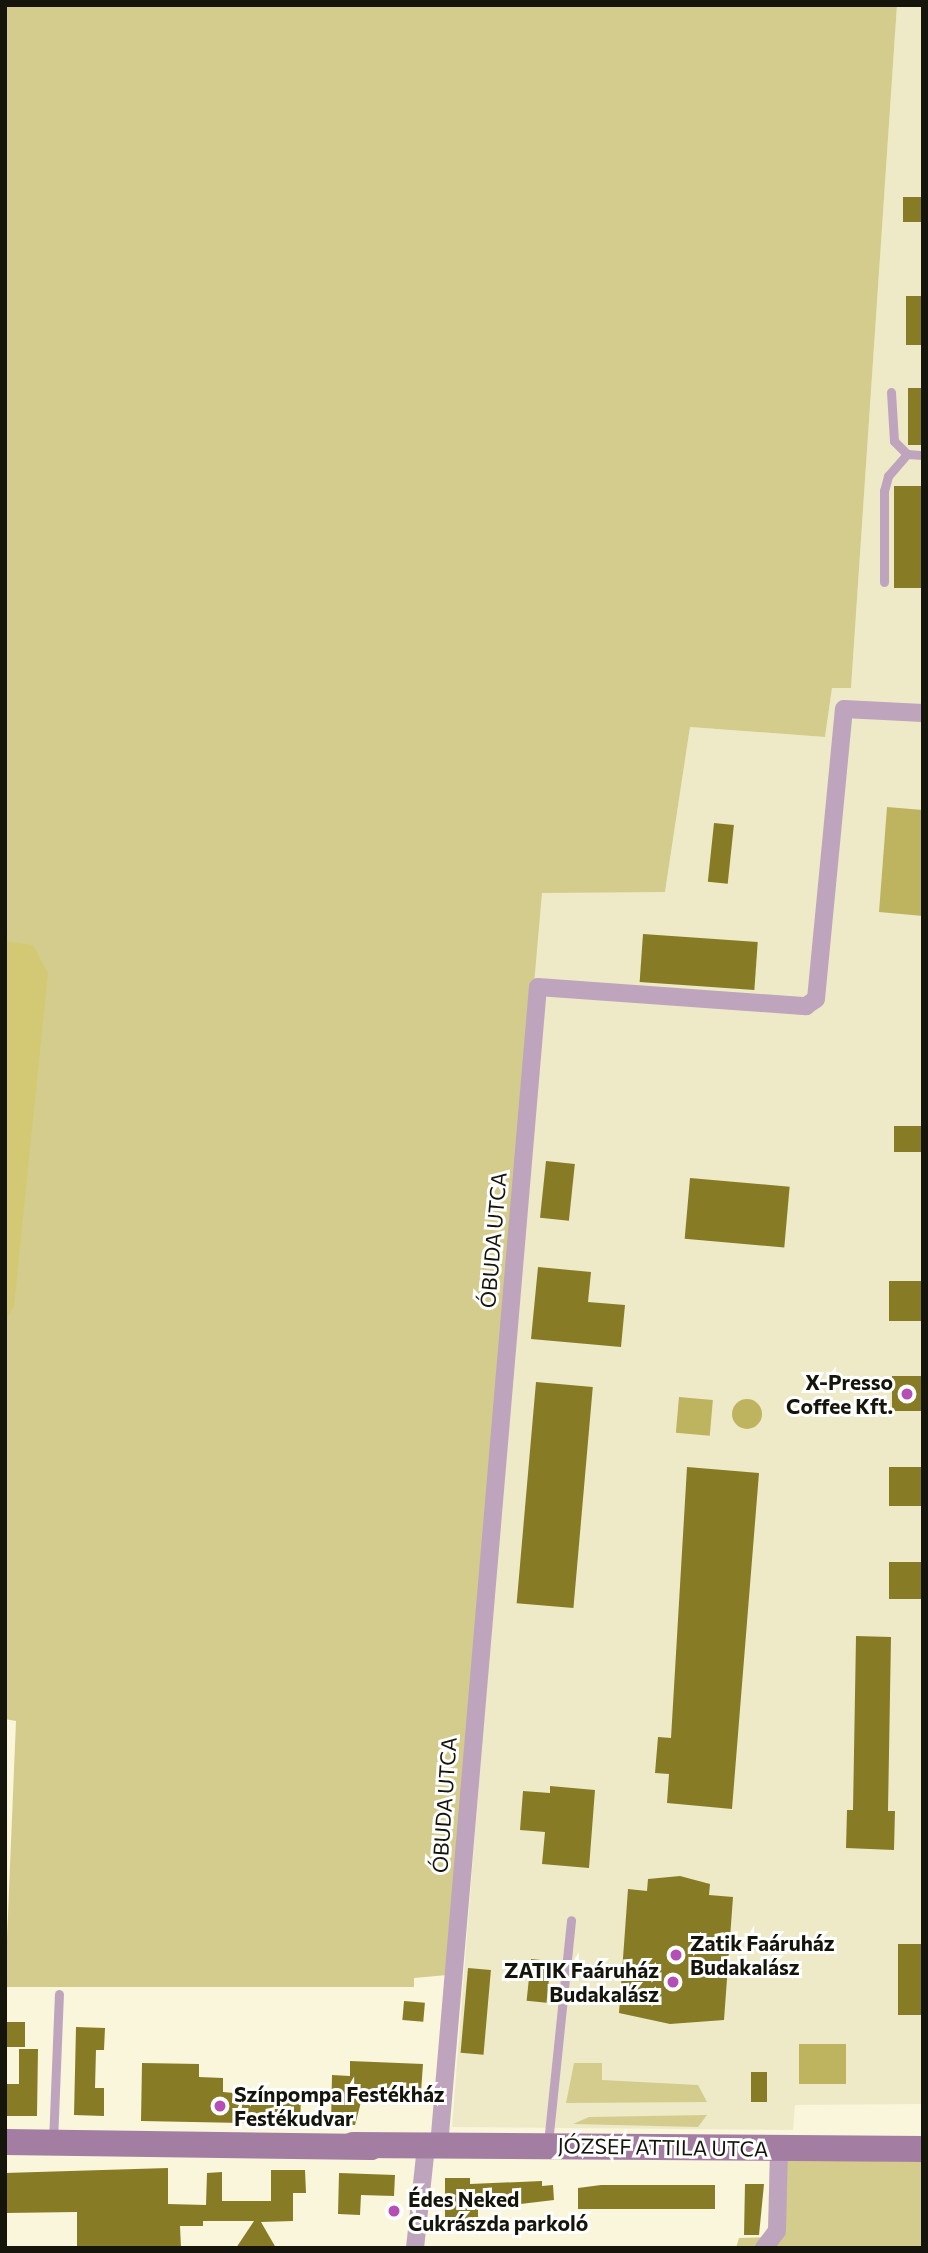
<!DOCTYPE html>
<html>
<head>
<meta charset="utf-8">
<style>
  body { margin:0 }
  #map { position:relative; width:928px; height:2253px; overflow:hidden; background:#f9f6dc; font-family:Commissioner,sans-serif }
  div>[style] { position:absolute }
  .built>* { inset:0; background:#eeeac8 }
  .green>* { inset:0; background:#d4cc8c }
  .forest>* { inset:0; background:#d3c975 }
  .water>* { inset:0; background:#beb460; transform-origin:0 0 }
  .round { border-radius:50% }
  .building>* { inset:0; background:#877c25; transform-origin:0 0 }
  .lane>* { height:9px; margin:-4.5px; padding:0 4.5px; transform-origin:4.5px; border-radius:4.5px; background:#bfa4be }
  .street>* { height:18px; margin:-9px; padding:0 9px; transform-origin:9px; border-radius:9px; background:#bfa4be }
  .secondary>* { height:26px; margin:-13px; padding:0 13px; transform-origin:13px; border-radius:13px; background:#a47da3 }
  .dots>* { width:19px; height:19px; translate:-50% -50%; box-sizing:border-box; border:4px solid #fff; border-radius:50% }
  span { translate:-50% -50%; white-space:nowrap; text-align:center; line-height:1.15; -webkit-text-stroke:6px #fff; paint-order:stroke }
  .street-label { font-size:21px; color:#16150c }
  .poi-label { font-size:21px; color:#16150c; font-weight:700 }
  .right { translate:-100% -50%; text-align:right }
  .left { translate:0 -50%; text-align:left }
  .frame { position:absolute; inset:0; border:7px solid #16150c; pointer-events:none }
</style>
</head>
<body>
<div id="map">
  <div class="built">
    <i style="clip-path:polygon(897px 5px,923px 5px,923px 2104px,795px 2105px,793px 2130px,452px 2127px,486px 1691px,536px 888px,665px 892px,690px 727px,825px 737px,832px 687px,851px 687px)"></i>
  </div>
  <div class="green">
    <i style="clip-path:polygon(5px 5px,897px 5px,851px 688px,832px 688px,825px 737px,690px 727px,665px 892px,542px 893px,447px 1975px,414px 1978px,414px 1987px,5px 1987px,16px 1721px,5px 1719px)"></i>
    <i style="clip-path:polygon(574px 2063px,602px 2063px,602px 2080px,698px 2085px,707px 2102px,566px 2103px)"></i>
    <i style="clip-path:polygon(707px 2115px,698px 2127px,573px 2124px,589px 2117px)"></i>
    <i style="clip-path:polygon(772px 2159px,923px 2162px,923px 2248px,736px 2248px,739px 2238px,768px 2237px)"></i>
  </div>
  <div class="forest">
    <i style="clip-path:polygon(5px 941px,33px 945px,48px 973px,14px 1306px,5px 1322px)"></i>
  </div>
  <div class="water">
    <i style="clip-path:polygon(887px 807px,923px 810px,923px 916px,879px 912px)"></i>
    <i style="left:679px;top:1397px;width:34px;height:36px;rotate:5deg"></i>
    <i class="round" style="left:732px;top:1399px;width:30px;height:30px"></i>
    <i style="left:799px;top:2044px;width:47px;height:40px"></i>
  </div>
  <div class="building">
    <i style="left:903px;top:197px;width:20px;height:25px"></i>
    <i style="left:923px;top:296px;width:49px;height:17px;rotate:90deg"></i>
    <i style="left:908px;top:388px;width:15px;height:57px"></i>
    <i style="left:894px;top:486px;width:29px;height:102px"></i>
    <i style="left:714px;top:823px;width:20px;height:59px;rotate:6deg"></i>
    <i style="left:643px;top:934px;width:115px;height:48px;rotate:4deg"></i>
    <i style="left:894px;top:1126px;width:29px;height:26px"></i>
    <i style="left:546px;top:1161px;width:29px;height:57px;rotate:6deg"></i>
    <i style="left:690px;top:1178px;width:100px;height:61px;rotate:5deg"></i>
    <i style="clip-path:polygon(538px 1267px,591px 1272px,588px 1302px,625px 1305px,621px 1347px,531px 1339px)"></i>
    <i style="left:889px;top:1281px;width:34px;height:40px"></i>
    <i style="left:892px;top:1376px;width:31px;height:35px"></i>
    <i style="left:536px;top:1382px;width:57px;height:222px;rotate:5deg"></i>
    <i style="clip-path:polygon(687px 1467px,759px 1473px,732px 1809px,667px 1803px,669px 1774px,655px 1773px,658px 1737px,671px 1738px)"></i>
    <i style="left:889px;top:1467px;width:34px;height:39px"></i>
    <i style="left:889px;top:1562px;width:34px;height:37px"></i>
    <i style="clip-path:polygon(856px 1636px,891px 1637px,888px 1811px,895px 1811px,894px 1850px,846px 1848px,847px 1810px,853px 1810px)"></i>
    <i style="clip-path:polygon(550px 1786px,595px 1790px,589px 1868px,542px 1864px,545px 1832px,520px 1830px,523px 1791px,550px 1793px)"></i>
    <i style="clip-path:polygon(680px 1876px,710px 1884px,709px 1895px,733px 1897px,724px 2020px,670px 2024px,619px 2013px,628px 1889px,647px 1891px,648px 1879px)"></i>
    <i style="left:923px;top:1944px;width:71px;height:25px;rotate:90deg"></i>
    <i style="left:531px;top:1959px;width:20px;height:42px;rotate:6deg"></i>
    <i style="left:468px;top:1968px;width:23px;height:85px;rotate:5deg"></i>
    <i style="left:404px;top:2001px;width:21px;height:19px;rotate:5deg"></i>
    <i style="left:5px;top:2022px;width:20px;height:25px"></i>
    <i style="clip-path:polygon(76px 2027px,105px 2028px,104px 2050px,96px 2050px,95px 2088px,104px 2088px,104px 2116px,74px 2115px)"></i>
    <i style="clip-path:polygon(19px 2049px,38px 2049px,37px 2116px,5px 2116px,5px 2084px,19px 2084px)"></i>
    <i style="clip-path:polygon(350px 2061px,423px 2064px,421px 2092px,392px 2090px,392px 2103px,361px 2102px,355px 2125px,331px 2124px,332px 2075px,350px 2076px)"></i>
    <i style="clip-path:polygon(142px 2063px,199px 2064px,199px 2077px,223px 2078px,223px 2092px,234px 2093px,234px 2102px,301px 2098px,300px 2124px,141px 2121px)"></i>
    <i style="left:751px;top:2072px;width:16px;height:30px"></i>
    <i style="clip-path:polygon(168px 2168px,168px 2204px,206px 2205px,207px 2173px,222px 2172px,222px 2201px,271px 2201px,271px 2170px,305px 2170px,306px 2193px,293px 2193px,293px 2221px,261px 2222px,276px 2248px,236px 2248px,254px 2221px,203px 2221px,203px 2226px,180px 2226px,181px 2248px,77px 2248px,77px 2212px,5px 2213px,5px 2173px)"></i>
    <i style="clip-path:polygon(339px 2173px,395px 2175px,394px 2196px,361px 2195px,360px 2215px,338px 2214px)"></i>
    <i style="clip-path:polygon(445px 2178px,470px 2178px,470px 2184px,542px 2181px,542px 2186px,553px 2185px,554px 2200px,478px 2209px,478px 2222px,470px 2222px,470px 2232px,445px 2232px)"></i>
    <i style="clip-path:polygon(745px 2184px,764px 2184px,759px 2235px,744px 2235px)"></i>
    <i style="clip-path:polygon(601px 2185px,715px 2185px,715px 2209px,578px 2209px,578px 2188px)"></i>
  </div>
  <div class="lane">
    <i style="left:891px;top:392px;width:49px;rotate:86.5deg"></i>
    <i style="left:894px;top:441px;width:18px;rotate:45deg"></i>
    <i style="left:907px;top:454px;width:16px;rotate:4deg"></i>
    <i style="left:884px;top:582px;width:91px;rotate:-90deg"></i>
    <i style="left:884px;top:491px;width:16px;rotate:-75deg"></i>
    <i style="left:888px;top:476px;width:29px;rotate:-49deg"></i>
    <i style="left:53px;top:2142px;width:148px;rotate:-87.7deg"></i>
    <i style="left:548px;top:2143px;width:224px;rotate:-84.1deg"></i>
  </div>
  <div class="street">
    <i style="left:439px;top:2146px;width:1163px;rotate:-85.12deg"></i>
    <i style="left:538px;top:987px;width:269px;rotate:4.1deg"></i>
    <i style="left:806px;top:1006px;width:12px;rotate:-35deg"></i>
    <i style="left:816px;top:999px;width:291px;rotate:-84.5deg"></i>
    <i style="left:844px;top:709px;width:79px;rotate:2.9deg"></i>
    <i style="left:415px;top:2248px;width:103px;rotate:-83.8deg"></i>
    <i style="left:764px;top:2248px;width:21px;rotate:-53deg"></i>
    <i style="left:777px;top:2231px;width:83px;rotate:-88.6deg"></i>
  </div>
  <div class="secondary">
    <i style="left:5px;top:2142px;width:366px;rotate:0.8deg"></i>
    <i style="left:353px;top:2145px;width:570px;rotate:0.4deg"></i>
  </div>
  <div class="dots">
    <i style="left:907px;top:1394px;background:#b34fb5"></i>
    <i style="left:676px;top:1955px;background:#b34fb5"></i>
    <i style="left:673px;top:1982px;background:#b34fb5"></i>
    <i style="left:220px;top:2106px;background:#b34fb5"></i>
    <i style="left:394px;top:2211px;background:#b34fb5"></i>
  </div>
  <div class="street-label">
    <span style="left:493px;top:1240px;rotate:-85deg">ÓBUDA UTCA</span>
    <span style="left:444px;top:1805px;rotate:-86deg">ÓBUDA UTCA</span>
    <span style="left:663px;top:2147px;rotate:1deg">JÓZSEF ATTILA UTCA</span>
  </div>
  <div class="poi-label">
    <span class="right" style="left:893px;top:1394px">X-Presso<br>Coffee Kft.</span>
    <span class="left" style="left:690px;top:1955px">Zatik Faáruház<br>Budakalász</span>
    <span class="right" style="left:659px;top:1982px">ZATIK Faáruház<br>Budakalász</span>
    <span class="left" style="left:234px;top:2106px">Színpompa Festékház<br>Festékudvar</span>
    <span class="left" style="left:408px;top:2211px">Édes Neked<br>Cukrászda parkoló</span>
  </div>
  <div class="frame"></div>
</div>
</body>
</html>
